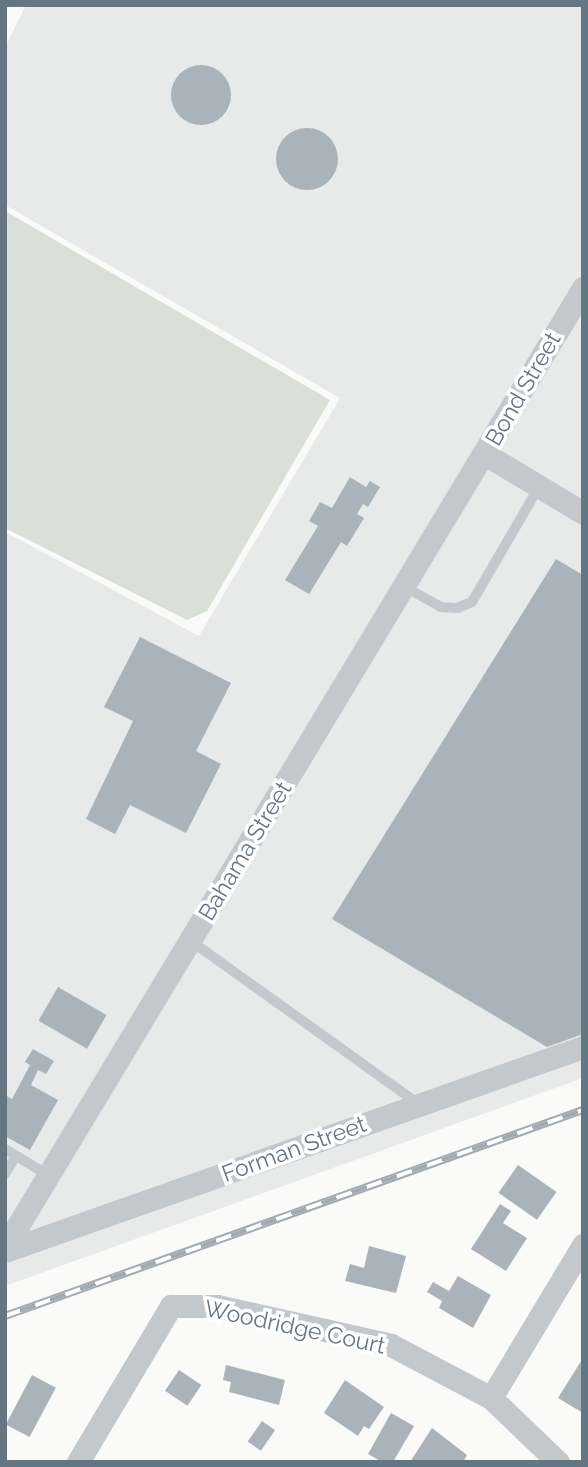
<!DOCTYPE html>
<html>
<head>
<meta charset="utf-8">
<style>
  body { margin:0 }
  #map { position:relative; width:588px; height:1467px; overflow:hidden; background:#fafaf8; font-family:Raleway,sans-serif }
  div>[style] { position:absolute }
  .built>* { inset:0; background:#e8e9e9 }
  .green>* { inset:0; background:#dadfd7 }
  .building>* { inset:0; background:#aab3b9; transform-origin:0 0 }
  .round { border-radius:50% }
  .lane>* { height:10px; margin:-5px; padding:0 5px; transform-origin:5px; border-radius:5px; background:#c3c8cc }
  .street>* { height:23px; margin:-11.5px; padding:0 11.5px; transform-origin:11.5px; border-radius:11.5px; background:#c3c8cc }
  .rail>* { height:8px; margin-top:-4px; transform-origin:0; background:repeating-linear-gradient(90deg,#fff 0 16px,#a2aab0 0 32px); box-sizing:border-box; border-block:2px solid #a2aab0 }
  span { translate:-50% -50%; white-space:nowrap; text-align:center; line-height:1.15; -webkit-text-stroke:7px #fff; paint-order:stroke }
  .street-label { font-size:23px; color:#657683 }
  .frame { position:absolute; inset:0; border:7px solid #657683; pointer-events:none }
</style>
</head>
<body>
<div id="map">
  <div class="built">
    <i style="clip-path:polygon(26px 5px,583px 5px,583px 1078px,5px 1286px,5px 532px,199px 636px,340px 398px,5px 205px,5px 47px)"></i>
  </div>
  <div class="green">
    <i style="clip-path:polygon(5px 211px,330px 400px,207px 611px,187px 620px,5px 528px)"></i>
  </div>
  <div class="building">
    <i class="round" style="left:171px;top:65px;width:60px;height:60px"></i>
    <i class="round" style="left:276px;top:128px;width:62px;height:62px"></i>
    <i style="clip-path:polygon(350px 477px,366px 487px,370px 481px,380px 487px,368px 507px,363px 504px,357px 514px,364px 518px,347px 546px,341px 542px,309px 594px,285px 580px,318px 526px,309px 521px,320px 502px,332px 508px)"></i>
    <i style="clip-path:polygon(556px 559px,583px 575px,583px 1034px,547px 1047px,332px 919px)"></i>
    <i style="clip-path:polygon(140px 637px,231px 683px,196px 751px,221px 764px,186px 833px,130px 805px,115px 834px,86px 819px,133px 721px,104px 707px)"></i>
    <i style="left:58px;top:987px;width:56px;height:39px;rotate:30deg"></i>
    <i style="clip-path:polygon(33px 1049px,54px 1061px,46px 1074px,38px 1070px,31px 1085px,58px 1100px,30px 1150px,5px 1136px,5px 1095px,12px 1099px,30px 1065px,25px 1062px)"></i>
    <i style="left:518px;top:1165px;width:47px;height:34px;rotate:35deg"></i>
    <i style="clip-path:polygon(500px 1204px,511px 1211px,503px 1223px,527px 1238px,506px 1271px,471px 1249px)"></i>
    <i style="clip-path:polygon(369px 1246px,406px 1256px,396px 1293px,345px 1281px,350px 1264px,364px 1268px)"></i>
    <i style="clip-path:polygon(458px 1276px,491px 1295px,473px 1328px,439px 1308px,442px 1301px,427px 1292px,433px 1282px,449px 1291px)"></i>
    <i style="clip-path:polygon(583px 1358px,583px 1413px,558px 1398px)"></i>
    <i style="clip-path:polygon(226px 1365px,285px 1380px,279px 1405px,229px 1392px,231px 1382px,223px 1380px)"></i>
    <i style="left:179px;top:1370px;width:27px;height:25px;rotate:34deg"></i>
    <i style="left:32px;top:1375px;width:27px;height:56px;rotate:28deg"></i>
    <i style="clip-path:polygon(345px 1380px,384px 1407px,369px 1429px,364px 1426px,358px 1436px,324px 1413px)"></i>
    <i style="clip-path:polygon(391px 1413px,414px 1426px,393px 1462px,382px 1462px,368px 1454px)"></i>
    <i style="left:262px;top:1421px;width:16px;height:25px;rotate:35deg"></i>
    <i style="clip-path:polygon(432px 1428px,467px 1455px,463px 1462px,410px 1462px)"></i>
  </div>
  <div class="lane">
    <i style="left:405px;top:587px;width:41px;rotate:29.1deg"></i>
    <i style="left:441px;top:607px;width:16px;rotate:4deg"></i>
    <i style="left:457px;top:608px;width:16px;rotate:-22deg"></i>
    <i style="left:472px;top:602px;width:133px;rotate:-59.8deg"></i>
    <i style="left:191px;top:941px;width:280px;rotate:35.6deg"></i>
    <i style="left:5px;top:1149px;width:50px;rotate:31.2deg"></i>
    <i style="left:5px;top:1174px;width:21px;rotate:-59deg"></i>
  </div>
  <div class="street">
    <i style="left:485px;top:454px;width:114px;rotate:31deg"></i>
    <i style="left:5px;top:1247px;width:1120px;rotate:-58.92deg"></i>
    <i style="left:5px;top:1251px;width:613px;rotate:-19.44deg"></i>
    <i style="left:491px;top:1398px;width:179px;rotate:-59deg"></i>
    <i style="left:78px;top:1462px;width:182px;rotate:-59.2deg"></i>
    <i style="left:171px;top:1306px;width:46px"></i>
    <i style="left:217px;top:1306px;width:178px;rotate:12.6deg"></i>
    <i style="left:391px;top:1345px;width:113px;rotate:27.9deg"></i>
    <i style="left:491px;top:1398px;width:93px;rotate:43.7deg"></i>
  </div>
  <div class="rail">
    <i style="left:5px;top:1316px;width:614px;rotate:-19.62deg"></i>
  </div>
  <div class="street-label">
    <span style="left:523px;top:389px;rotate:-60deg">Bond Street</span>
    <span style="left:245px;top:851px;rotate:-59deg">Bahama Street</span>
    <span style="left:294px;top:1149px;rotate:-20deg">Forman Street</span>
    <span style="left:295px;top:1327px;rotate:12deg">Woodridge Court</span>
  </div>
  <div class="frame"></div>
</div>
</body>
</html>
